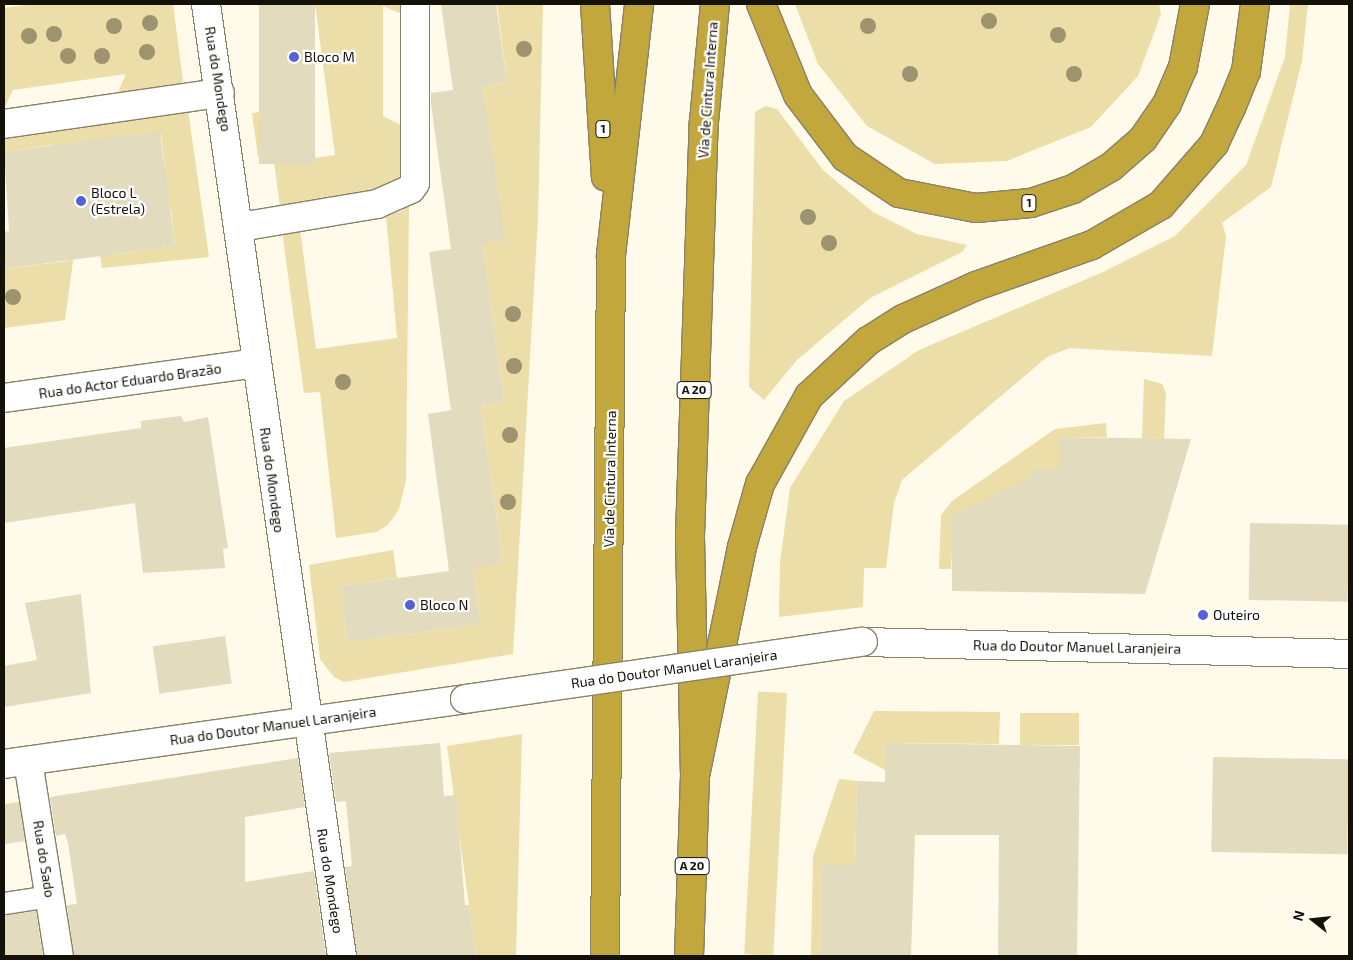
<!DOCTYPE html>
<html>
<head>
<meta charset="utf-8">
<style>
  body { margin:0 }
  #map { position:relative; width:1353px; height:960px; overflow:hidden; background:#fffae9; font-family:"Exo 2",sans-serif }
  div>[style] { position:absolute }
  .green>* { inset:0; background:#ecdea9; transform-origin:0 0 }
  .building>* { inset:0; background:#e2dbbe; transform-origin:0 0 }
  .roads { filter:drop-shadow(1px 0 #888167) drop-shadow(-1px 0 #888167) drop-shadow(0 1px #888167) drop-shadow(0 -1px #888167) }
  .lane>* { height:21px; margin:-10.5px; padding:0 10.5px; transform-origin:10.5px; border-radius:10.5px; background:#fff }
  .street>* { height:28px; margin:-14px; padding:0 14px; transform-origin:14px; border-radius:14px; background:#fff }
  .highway>* { height:28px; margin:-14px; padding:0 14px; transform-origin:14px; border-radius:14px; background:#c2a73c }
  .bridges { filter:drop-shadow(1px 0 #888167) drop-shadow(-1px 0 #888167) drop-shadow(0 1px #888167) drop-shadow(0 -1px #888167) }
  .street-bridge>* { height:28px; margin:-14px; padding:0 14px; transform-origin:14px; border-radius:14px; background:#fff }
  .trees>* { width:16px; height:16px; margin:-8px; border-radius:50%; background:#9d936f }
  .dots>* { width:14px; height:14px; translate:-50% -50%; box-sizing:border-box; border:2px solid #fff; border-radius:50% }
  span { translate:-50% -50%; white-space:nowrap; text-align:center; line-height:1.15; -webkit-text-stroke:4.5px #fff; paint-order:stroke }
  .shield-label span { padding:1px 4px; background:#fff; border:1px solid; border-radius:4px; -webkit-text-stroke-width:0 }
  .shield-label { font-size:12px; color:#141208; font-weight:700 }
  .poi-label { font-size:14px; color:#141208 }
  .left { translate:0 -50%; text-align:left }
  .street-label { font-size:14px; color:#141208 }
  .frame { position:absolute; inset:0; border:5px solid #141208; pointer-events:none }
  .north { position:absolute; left:1288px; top:895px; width:50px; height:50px; -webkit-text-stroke:4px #fff; paint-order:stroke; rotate:286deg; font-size:14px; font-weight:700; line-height:20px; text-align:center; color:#141208 }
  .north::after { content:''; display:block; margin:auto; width:18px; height:22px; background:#141208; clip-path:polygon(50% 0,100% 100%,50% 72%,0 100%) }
</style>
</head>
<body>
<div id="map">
  <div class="green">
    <i style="clip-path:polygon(33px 4px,173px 4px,184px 89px,116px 97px,126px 74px,13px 90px,4px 109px,4px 8px)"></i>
    <i style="clip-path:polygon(315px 4px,401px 4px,402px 14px,383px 6px,383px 116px,403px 126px,402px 179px,399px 186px,280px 208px,273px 154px,258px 157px,252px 113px,273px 110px,281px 163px,335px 155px)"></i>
    <i style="clip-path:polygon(497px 4px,543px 4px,538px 218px,513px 654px,344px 682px,334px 677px,320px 659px,309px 565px,393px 550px,397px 578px,340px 586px,348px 642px,481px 624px,473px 568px,503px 563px,481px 406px,504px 402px,483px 245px,504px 241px,483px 86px,507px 82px)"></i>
    <i style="clip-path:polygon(795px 4px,1159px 4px,1161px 14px,1138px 76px,1091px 127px,1007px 161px,935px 164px,867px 126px,818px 64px)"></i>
    <i style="clip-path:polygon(1290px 4px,1308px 4px,1302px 61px,1271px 187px,1222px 223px,1226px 236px,1212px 356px,1069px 348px,1047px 357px,902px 480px,894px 503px,886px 568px,864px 568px,863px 607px,779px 617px,780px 562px,790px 488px,844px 401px,919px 350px,1103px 272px,1175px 236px,1246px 165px,1285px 57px)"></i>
    <i style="clip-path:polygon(766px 106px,777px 109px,823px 170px,873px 212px,917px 234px,967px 245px,962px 252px,870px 298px,797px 360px,764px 400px,749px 387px,755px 112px)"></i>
    <i style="clip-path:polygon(188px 110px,209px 257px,102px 268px,97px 237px,109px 255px,175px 246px,171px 210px,159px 211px,165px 167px,161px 134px,94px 140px,55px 164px,53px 145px,4px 152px,4px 135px)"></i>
    <i style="clip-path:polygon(409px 202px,406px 481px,399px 509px,388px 525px,376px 532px,336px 538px,320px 392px,304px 393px,282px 231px,300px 229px,316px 349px,397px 338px,386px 216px,402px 211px)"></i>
    <i style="clip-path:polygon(76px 239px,65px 320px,4px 328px,4px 269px,68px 261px)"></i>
    <i style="clip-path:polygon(1144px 379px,1162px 384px,1166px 393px,1164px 439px,1142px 438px)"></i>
    <i style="clip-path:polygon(1106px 423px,1107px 437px,1061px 437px,1060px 469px,1031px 469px,1030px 477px,952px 553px,951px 569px,939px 569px,941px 515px,952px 501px,1055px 429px)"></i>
    <i style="left:787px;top:693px;width:263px;height:29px;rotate:93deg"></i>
    <i style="clip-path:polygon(874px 711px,1000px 712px,999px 744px,885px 743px,885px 770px,853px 753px)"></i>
    <i style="left:1020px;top:713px;width:59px;height:32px"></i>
    <i style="clip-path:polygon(522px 734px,516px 956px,476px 956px,447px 746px)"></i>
    <i style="clip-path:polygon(839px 779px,857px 781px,855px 865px,821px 865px,820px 956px,811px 956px,813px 856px)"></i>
  </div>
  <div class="building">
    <i style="left:259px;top:4px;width:56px;height:160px"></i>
    <i style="clip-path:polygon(441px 4px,496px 4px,507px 82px,483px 86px,505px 241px,483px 245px,504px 402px,481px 406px,503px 564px,473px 568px,481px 624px,348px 642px,340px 586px,449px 571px,428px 414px,451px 410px,429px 252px,451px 249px,431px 104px,431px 93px,453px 90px)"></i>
    <i style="clip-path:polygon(160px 131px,175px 246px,4px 269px,4px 232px,9px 231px,4px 152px)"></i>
    <i style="clip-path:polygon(181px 416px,184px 422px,208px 417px,228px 548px,223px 549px,225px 568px,143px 573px,135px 503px,4px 523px,4px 448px,141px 428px,141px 421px)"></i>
    <i style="clip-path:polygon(1060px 437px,1191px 439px,1145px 594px,952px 591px,952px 516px,1030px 477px,1031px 469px,1060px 469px)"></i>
    <i style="left:1250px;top:523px;width:99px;height:77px;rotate:1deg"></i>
    <i style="clip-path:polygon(81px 594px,91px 693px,4px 707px,4px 666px,37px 660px,25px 603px)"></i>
    <i style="left:225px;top:636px;width:48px;height:73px;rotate:82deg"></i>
    <i style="clip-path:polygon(440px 743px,444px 796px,456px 795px,465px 905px,469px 905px,476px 956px,357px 956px,345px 867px,352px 866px,346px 801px,336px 802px,329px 753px)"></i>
    <i style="clip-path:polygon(885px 743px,1080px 746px,1077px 956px,998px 956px,999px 835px,915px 835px,911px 956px,820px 956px,821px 865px,855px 865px,857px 781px,885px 782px)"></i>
    <i style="left:1213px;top:757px;width:136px;height:95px;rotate:1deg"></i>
    <i style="clip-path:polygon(298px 758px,305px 807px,245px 817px,245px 882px,314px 871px,326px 956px,74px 956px,67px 905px,77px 904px,68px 843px,65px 834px,56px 836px,50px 797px)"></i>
    <i style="clip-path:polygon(19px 802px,25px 841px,4px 844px,4px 804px)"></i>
    <i style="clip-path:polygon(36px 911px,43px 956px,4px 956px,4px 915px)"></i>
  </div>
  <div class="roads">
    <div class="lane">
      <i style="left:4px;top:903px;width:47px;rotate:-8.7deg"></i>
    </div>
    <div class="street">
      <i style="left:206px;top:4px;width:962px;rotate:81.87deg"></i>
      <i style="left:4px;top:124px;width:218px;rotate:-8.2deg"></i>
      <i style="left:240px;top:227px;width:139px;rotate:-9.5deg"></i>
      <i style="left:377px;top:204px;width:37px;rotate:-24deg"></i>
      <i style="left:411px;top:189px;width:7px;rotate:-56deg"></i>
      <i style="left:415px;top:183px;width:179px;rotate:-90deg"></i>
      <i style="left:4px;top:398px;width:255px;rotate:-7.9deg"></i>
      <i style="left:863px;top:642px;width:486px;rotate:1.4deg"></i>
      <i style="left:28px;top:761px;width:197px;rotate:81deg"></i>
      <i style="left:4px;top:764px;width:466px;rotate:-8deg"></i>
    </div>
    <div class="highway">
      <i style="left:595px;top:4px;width:173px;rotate:86.4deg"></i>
      <i style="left:761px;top:4px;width:98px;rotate:67.9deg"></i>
      <i style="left:798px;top:95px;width:78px;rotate:52.8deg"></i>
      <i style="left:845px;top:157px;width:65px;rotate:33.7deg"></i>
      <i style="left:899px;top:193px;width:78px;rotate:11deg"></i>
      <i style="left:976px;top:208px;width:55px;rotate:-5.2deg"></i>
      <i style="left:1031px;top:203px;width:44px;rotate:-18.4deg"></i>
      <i style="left:1073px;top:189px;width:44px;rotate:-30.1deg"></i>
      <i style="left:1111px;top:167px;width:43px;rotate:-41.2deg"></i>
      <i style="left:1143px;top:139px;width:42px;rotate:-55.6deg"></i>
      <i style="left:1167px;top:104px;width:40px;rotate:-66.6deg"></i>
      <i style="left:1183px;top:67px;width:64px;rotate:-79.2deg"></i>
      <i style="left:695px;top:776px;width:234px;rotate:-78.4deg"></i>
      <i style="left:742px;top:547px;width:66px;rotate:-74.1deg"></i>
      <i style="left:760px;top:484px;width:101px;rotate:-60.9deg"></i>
      <i style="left:809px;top:396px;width:81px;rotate:-43deg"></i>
      <i style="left:868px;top:341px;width:41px;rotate:-32.2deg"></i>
      <i style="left:903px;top:319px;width:80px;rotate:-24.3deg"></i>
      <i style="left:976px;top:286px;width:123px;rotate:-19.5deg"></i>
      <i style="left:1092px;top:245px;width:80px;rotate:-30.1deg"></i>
      <i style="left:1161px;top:205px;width:81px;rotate:-49deg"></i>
      <i style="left:1214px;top:144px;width:40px;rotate:-65deg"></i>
      <i style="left:1231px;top:108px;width:40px;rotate:-68deg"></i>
      <i style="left:1246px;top:71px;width:68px;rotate:-82.3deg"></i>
      <i style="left:605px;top:956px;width:701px;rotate:-89.51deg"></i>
      <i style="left:611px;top:255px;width:253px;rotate:-83.6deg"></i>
      <i style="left:689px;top:956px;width:180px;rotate:-88.1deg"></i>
      <i style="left:695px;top:776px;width:240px;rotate:-91.2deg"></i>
      <i style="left:690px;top:536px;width:414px;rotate:-88.1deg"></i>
      <i style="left:704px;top:122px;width:119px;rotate:-84.7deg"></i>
    </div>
  </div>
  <div class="bridges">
    <div class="street-bridge">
      <i style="left:465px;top:699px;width:402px;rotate:-8.2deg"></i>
    </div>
  </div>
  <div class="trees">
    <i style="left:989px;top:21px"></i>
    <i style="left:150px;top:23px"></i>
    <i style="left:114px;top:26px"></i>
    <i style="left:868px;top:26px"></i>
    <i style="left:54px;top:34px"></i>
    <i style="left:1058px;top:35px"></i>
    <i style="left:29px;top:36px"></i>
    <i style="left:524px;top:49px"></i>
    <i style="left:147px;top:52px"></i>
    <i style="left:68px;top:56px"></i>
    <i style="left:102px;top:56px"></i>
    <i style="left:910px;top:74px"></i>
    <i style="left:1074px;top:74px"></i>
    <i style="left:808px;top:217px"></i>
    <i style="left:829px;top:243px"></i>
    <i style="left:13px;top:297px"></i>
    <i style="left:513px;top:314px"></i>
    <i style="left:514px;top:366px"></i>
    <i style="left:343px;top:382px"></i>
    <i style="left:510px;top:435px"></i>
    <i style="left:508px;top:502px"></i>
  </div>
  <div class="dots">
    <i style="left:294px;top:57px;background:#5461d7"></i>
    <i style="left:81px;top:201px;background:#5461d7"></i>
    <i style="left:410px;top:605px;background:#5461d7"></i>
    <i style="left:1203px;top:615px;background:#5461d7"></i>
  </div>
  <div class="shield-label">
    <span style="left:603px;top:129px">1</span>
    <span style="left:1029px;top:203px">1</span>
    <span style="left:694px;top:390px">A 20</span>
    <span style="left:692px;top:866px">A 20</span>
  </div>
  <div class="poi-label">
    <span class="left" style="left:304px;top:57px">Bloco M</span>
    <span class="left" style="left:91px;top:201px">Bloco L<br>(Estrela)</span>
    <span class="left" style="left:420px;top:605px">Bloco N</span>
    <span class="left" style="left:1213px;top:615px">Outeiro</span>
  </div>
  <div class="street-label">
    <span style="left:218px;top:79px;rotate:81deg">Rua do Mondego</span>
    <span style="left:708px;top:90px;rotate:-86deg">Via de Cintura Interna</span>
    <span style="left:130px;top:381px;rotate:-8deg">Rua do Actor Eduardo Brazão</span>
    <span style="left:610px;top:479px;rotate:-89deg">Via de Cintura Interna</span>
    <span style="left:272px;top:480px;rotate:82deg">Rua do Mondego</span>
    <span style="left:1077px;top:647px;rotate:1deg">Rua do Doutor Manuel Laranjeira</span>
    <span style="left:674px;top:669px;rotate:-8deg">Rua do Doutor Manuel Laranjeira</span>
    <span style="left:273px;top:726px;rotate:-8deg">Rua do Doutor Manuel Laranjeira</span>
    <span style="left:44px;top:859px;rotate:81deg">Rua do Sado</span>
    <span style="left:330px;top:881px;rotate:81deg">Rua do Mondego</span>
  </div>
  <div class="frame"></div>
  <div class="north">N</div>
</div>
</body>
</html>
